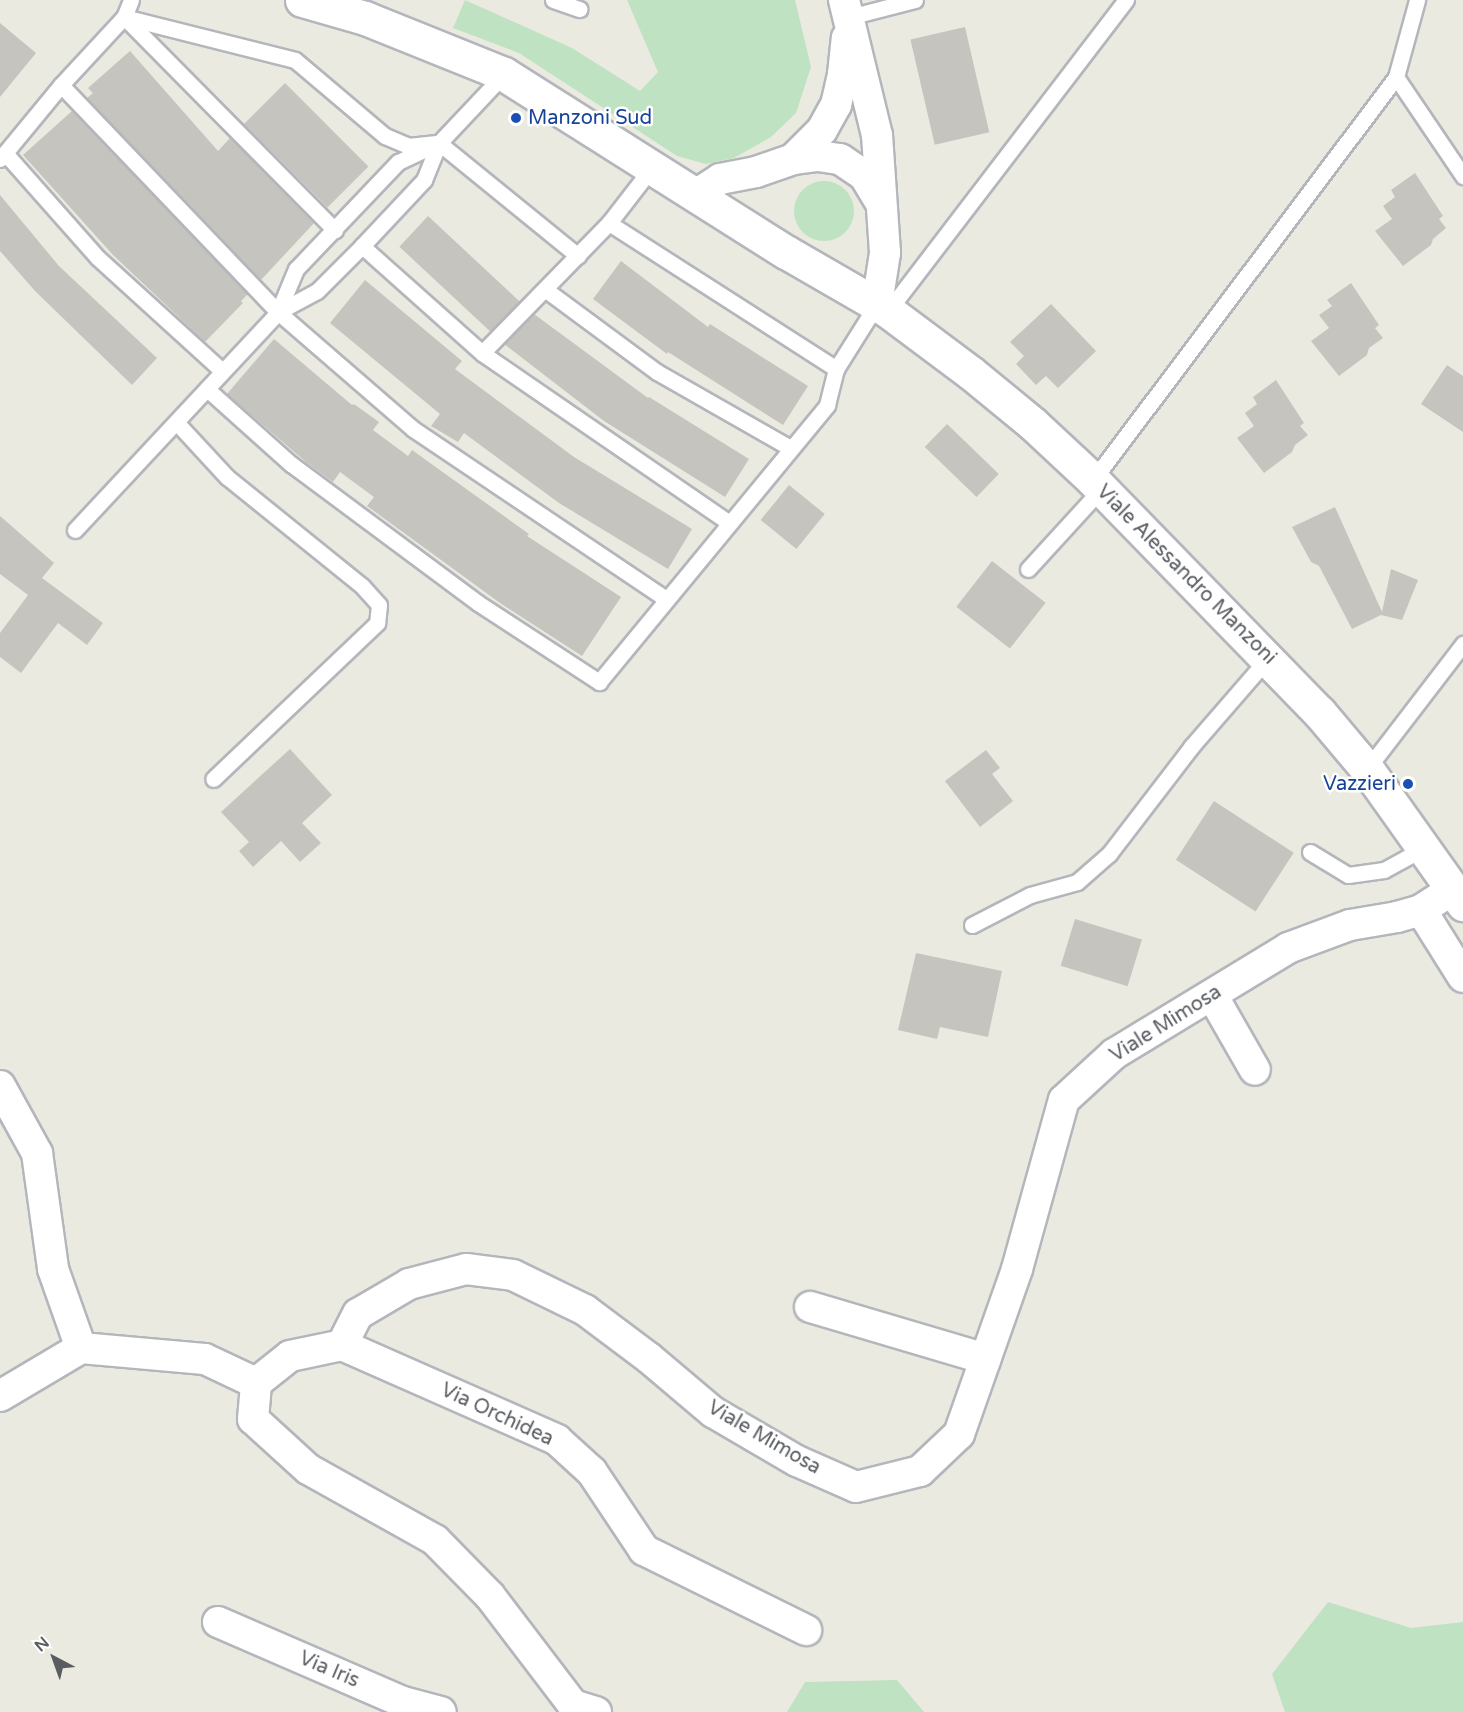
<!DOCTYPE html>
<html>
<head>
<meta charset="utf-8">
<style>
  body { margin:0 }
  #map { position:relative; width:1463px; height:1712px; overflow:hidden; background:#ebeae1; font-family:"Varela Round",sans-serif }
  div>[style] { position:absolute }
  .green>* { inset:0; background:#bee2c2 }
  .round { border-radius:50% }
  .building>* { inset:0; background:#c6c4be; transform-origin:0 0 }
  .roads { filter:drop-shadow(2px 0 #b3b6bb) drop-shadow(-2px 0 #b3b6bb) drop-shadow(0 2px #b3b6bb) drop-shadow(0 -2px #b3b6bb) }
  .service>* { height:15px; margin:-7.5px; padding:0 7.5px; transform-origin:7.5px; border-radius:7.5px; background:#fff }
  .minor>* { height:30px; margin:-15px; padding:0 15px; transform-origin:15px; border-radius:15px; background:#fff }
  .tertiary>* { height:33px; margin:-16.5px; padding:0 16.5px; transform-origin:16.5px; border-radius:16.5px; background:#fff }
  .dots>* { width:16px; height:16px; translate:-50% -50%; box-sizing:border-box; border:3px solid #fff; border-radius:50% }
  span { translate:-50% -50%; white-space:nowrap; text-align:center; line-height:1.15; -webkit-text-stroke:5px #fff; paint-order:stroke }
  .transit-label { font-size:20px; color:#164399 }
  .left { translate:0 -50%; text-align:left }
  .right { translate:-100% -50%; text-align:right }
  .street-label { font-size:20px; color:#595c61 }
  .north { position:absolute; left:24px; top:1628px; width:60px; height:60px; -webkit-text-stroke:4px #fff; paint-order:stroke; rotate:319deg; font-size:16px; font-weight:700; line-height:24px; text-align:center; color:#595c61 }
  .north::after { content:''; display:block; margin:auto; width:21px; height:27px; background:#595c61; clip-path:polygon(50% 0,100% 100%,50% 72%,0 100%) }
</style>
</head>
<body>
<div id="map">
  <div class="green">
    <i style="clip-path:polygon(465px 0,572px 48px,640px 91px,658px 72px,627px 0,795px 0,811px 67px,796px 113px,771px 137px,734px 158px,706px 164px,677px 156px,519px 53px,453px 28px)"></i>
    <i class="round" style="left:794px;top:181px;width:60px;height:60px"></i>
    <i style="clip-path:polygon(1328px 1602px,1411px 1628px,1463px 1622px,1463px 1712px,1285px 1712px,1272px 1674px)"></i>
    <i style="clip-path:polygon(897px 1680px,924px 1712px,787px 1712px,805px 1682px)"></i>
  </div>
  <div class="building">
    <i style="clip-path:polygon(0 23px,36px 53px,0 97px)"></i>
    <i style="left:965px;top:27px;width:108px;height:56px;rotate:77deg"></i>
    <i style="clip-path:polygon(130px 51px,218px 151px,230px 138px,314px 223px,261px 280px,87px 98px,93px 93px,88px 88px)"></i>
    <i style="left:285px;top:83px;width:118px;height:58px;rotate:45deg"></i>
    <i style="clip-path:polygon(72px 111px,248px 294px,241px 301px,243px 303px,205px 342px,113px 255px,23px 155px)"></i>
    <i style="clip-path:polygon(1415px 173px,1443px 216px,1439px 219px,1446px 228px,1433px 239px,1431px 245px,1403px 266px,1375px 231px,1392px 219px,1383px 206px,1395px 197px,1391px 190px)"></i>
    <i style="clip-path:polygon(0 195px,59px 266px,157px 358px,132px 385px,35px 291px,0 251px)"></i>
    <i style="left:428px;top:216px;width:125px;height:42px;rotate:43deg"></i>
    <i style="clip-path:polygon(621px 261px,708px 327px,710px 324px,808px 386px,783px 425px,668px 352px,667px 354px,593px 299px)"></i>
    <i style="clip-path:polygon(365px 280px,462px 361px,455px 369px,574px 457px,692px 529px,668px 569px,559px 503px,464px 433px,458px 442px,431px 426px,440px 414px,330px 323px)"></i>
    <i style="clip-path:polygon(1351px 283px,1379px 325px,1375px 328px,1383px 338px,1369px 348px,1367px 355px,1339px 376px,1311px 341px,1329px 328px,1319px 315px,1332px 306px,1327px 300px)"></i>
    <i style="clip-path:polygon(1051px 304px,1096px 351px,1058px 388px,1046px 376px,1036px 385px,1016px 364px,1024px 356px,1010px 342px)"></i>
    <i style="clip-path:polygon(534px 314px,648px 398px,649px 397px,749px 459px,725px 497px,604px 421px,504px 344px)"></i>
    <i style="clip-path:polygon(274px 339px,352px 405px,354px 404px,379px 422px,373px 430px,408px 456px,412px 450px,529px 534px,527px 536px,621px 597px,582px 656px,500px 603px,367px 506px,374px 497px,340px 472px,333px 482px,307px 463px,227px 394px)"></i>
    <i style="clip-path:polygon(1447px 365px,1463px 376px,1463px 432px,1421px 404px)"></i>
    <i style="clip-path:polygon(1276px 380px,1304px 423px,1300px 426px,1308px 435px,1295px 445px,1292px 452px,1264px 473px,1237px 438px,1254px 426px,1245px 413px,1257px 404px,1253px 397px)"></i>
    <i style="left:947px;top:424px;width:72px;height:32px;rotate:44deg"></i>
    <i style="left:789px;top:485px;width:46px;height:45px;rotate:39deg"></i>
    <i style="clip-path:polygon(1335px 507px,1382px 612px,1391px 569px,1418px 580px,1402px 620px,1381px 615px,1352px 629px,1319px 566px,1311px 562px,1292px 527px)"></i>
    <i style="clip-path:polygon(0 516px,54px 563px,42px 578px,103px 623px,87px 645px,58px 623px,21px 673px,0 657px,0 633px,28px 595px,0 574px)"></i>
    <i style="left:992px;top:561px;width:68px;height:58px;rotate:38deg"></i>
    <i style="clip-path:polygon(290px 749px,332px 795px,302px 823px,321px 843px,300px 862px,281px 841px,253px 867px,239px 851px,249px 842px,221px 812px)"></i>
    <i style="clip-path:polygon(986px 750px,1000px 768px,992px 774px,1013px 801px,980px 827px,945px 781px)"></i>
    <i style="left:1214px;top:801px;width:95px;height:70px;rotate:33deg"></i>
    <i style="left:1075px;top:919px;width:70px;height:49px;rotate:17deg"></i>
    <i style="clip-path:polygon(916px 953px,1002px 971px,988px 1037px,940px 1027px,937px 1039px,898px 1030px)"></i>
  </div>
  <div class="roads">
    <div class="service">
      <i style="left:131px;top:0;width:18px;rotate:112deg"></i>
      <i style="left:124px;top:17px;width:300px;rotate:45.3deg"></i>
      <i style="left:553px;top:0;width:28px;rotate:19deg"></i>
      <i style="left:849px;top:17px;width:68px;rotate:-14.4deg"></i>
      <i style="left:1396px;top:77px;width:120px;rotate:55.9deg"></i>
      <i style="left:61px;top:85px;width:314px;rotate:46.3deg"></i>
      <i style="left:278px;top:312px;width:179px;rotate:40.9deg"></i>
      <i style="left:413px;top:429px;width:305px;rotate:33.9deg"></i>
      <i style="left:428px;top:148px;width:33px;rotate:155deg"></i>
      <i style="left:398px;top:162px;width:148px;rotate:133.6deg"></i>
      <i style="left:296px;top:269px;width:47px;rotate:112.7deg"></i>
      <i style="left:278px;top:312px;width:44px;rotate:-28.3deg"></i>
      <i style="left:317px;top:291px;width:64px;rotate:-45deg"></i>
      <i style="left:362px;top:246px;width:91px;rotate:-46.8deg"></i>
      <i style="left:424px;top:180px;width:40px;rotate:-68deg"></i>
      <i style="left:439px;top:143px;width:95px;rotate:-46.7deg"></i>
      <i style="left:5px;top:153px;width:140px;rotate:48.5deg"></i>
      <i style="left:98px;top:258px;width:168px;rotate:42.3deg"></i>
      <i style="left:0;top:159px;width:96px;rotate:-50.5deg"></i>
      <i style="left:61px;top:85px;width:93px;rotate:-47.2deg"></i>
      <i style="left:124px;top:17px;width:176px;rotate:14.1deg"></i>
      <i style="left:295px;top:60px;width:118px;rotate:40.2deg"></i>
      <i style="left:385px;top:136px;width:25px;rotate:23deg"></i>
      <i style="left:408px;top:146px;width:31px;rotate:-6deg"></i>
      <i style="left:439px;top:143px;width:179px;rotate:39.1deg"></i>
      <i style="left:609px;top:223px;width:270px;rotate:32.7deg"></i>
      <i style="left:362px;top:246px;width:161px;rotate:41.7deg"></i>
      <i style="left:482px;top:353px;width:300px;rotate:34.5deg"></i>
      <i style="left:546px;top:290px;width:138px;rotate:36.5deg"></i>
      <i style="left:657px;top:372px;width:153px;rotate:29.7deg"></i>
      <i style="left:888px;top:311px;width:392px;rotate:-52.6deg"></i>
      <i style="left:482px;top:353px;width:182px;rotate:-45.7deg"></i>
      <i style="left:609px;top:223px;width:72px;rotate:-52.3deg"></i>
      <i style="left:207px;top:389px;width:113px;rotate:41.8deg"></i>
      <i style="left:291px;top:464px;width:233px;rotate:36.6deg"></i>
      <i style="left:478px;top:603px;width:145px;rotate:33.1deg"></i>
      <i style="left:599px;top:682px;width:359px;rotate:-50.5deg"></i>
      <i style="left:827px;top:405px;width:37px;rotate:-76deg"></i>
      <i style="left:836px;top:369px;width:77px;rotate:-57.8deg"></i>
      <i style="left:177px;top:423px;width:74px;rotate:47.2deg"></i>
      <i style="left:227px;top:477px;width:174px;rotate:38.9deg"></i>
      <i style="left:362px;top:586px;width:25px;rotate:48deg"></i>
      <i style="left:379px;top:605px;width:18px;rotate:96deg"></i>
      <i style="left:377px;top:623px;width:226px;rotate:136.4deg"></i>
      <i style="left:1093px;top:480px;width:504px;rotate:-53.06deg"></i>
      <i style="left:1396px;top:77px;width:80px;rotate:-74.7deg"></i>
      <i style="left:75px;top:530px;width:298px;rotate:-47deg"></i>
      <i style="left:1028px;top:569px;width:108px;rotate:-47.6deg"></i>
      <i style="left:1367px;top:769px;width:158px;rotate:-52.5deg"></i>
      <i style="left:1310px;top:852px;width:44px;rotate:31.2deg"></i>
      <i style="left:1348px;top:875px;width:36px;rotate:-8deg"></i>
      <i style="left:1384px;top:870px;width:46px;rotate:-28.8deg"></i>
      <i style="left:972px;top:925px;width:65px;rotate:-27.3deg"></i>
      <i style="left:1030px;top:895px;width:49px;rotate:-15.5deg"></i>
      <i style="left:1077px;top:882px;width:43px;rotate:-41.2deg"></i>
      <i style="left:1109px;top:854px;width:135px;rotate:-52.5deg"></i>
      <i style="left:1191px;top:747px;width:118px;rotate:-49.1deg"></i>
    </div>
    <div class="minor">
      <i style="left:844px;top:0;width:139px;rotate:76.3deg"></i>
      <i style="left:877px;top:135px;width:118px;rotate:86.1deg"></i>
      <i style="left:885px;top:253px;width:52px;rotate:98.9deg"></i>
      <i style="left:793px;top:159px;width:25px;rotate:-7deg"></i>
      <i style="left:818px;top:156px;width:22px;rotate:8deg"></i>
      <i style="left:840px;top:159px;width:29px;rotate:34deg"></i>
      <i style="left:864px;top:175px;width:33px;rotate:59deg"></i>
      <i style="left:697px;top:194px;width:27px;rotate:-33deg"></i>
      <i style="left:720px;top:179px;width:37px;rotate:-11deg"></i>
      <i style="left:756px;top:172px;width:39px;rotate:-19deg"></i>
      <i style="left:793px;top:159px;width:41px;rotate:-45deg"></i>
      <i style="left:822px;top:130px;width:29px;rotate:-61deg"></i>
      <i style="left:836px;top:105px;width:32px;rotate:-77deg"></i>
      <i style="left:843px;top:74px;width:36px;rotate:-84deg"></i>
      <i style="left:1421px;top:910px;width:79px;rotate:57.9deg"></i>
      <i style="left:1212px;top:995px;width:86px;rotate:60.2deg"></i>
      <i style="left:0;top:1086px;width:77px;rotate:61.1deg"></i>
      <i style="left:37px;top:1153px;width:117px;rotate:82.1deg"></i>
      <i style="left:53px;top:1269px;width:84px;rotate:70.5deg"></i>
      <i style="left:81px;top:1348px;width:124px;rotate:5.1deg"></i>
      <i style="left:205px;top:1359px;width:56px;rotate:25.2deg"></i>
      <i style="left:810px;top:1307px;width:183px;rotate:16.5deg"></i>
      <i style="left:342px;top:1345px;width:235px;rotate:23.8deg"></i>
      <i style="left:557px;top:1440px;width:47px;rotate:42.4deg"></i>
      <i style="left:592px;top:1472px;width:94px;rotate:56.3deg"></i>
      <i style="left:644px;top:1550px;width:181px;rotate:26.3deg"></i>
      <i style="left:0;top:1396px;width:94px;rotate:-30.7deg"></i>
      <i style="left:218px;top:1622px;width:202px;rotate:23.4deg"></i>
      <i style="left:403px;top:1702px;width:39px;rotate:15deg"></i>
      <i style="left:596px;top:1712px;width:24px;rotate:-163deg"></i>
      <i style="left:573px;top:1705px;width:137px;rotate:-127.3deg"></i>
      <i style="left:490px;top:1596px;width:78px;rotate:-134.5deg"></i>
      <i style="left:435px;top:1540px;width:145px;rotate:-150.8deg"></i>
      <i style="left:308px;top:1469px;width:74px;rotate:-137.7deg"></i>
      <i style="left:253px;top:1419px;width:36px;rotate:-85deg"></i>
      <i style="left:256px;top:1383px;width:43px;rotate:-38.5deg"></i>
      <i style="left:290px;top:1356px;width:53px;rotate:-11.9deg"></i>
      <i style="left:342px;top:1345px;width:35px;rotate:-63deg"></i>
      <i style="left:358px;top:1314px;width:59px;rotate:-30.5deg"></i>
      <i style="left:409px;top:1284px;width:59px;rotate:-14.7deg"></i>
      <i style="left:466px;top:1269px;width:47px;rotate:7.3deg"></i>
      <i style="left:513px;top:1275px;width:80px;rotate:25.9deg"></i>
      <i style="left:585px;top:1310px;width:80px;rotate:36.9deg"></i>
      <i style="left:649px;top:1358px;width:84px;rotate:40.2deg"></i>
      <i style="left:713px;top:1412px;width:97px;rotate:30.3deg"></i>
      <i style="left:797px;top:1461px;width:64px;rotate:23.8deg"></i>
      <i style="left:856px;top:1487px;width:66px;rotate:-14deg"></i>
      <i style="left:920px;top:1471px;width:54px;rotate:-43.5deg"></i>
      <i style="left:959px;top:1434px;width:175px;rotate:-70.6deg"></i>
      <i style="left:1017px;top:1269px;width:175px;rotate:-74.5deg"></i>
      <i style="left:1064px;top:1100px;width:68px;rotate:-42.6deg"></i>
      <i style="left:1114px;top:1054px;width:204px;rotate:-31.3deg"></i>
      <i style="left:1288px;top:948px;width:66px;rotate:-20.4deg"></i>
      <i style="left:1350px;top:925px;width:48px;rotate:-9.7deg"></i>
      <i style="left:1397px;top:917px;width:25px;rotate:-16deg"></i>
      <i style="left:1421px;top:910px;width:38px;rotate:-33deg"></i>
    </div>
    <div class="tertiary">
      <i style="left:302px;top:0;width:66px;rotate:15.9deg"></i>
      <i style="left:365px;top:18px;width:150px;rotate:21.9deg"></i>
      <i style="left:504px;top:74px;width:333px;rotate:32.3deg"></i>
      <i style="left:786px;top:252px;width:118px;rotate:30deg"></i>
      <i style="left:888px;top:311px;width:104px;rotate:36.8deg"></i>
      <i style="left:971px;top:373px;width:80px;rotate:39.4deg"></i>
      <i style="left:1033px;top:424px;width:82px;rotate:43deg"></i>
      <i style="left:1093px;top:480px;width:324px;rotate:45.8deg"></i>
      <i style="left:1319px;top:712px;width:75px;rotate:49.9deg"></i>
      <i style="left:1367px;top:769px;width:166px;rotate:54.6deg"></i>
    </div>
  </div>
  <div class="dots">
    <i style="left:516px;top:118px;background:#1a4fb4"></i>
    <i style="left:1408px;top:784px;background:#1a4fb4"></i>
  </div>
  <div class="transit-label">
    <span class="left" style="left:528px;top:118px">Manzoni Sud</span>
    <span class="right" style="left:1396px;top:784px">Vazzieri</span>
  </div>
  <div class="street-label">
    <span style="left:1186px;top:575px;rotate:45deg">Viale Alessandro Manzoni</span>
    <span style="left:1166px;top:1024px;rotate:-32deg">Viale Mimosa</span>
    <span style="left:497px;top:1415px;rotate:25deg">Via Orchidea</span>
    <span style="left:764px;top:1438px;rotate:30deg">Viale Mimosa</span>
    <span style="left:329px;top:1670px;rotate:23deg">Via Iris</span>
  </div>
  <div class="north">N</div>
</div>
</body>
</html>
